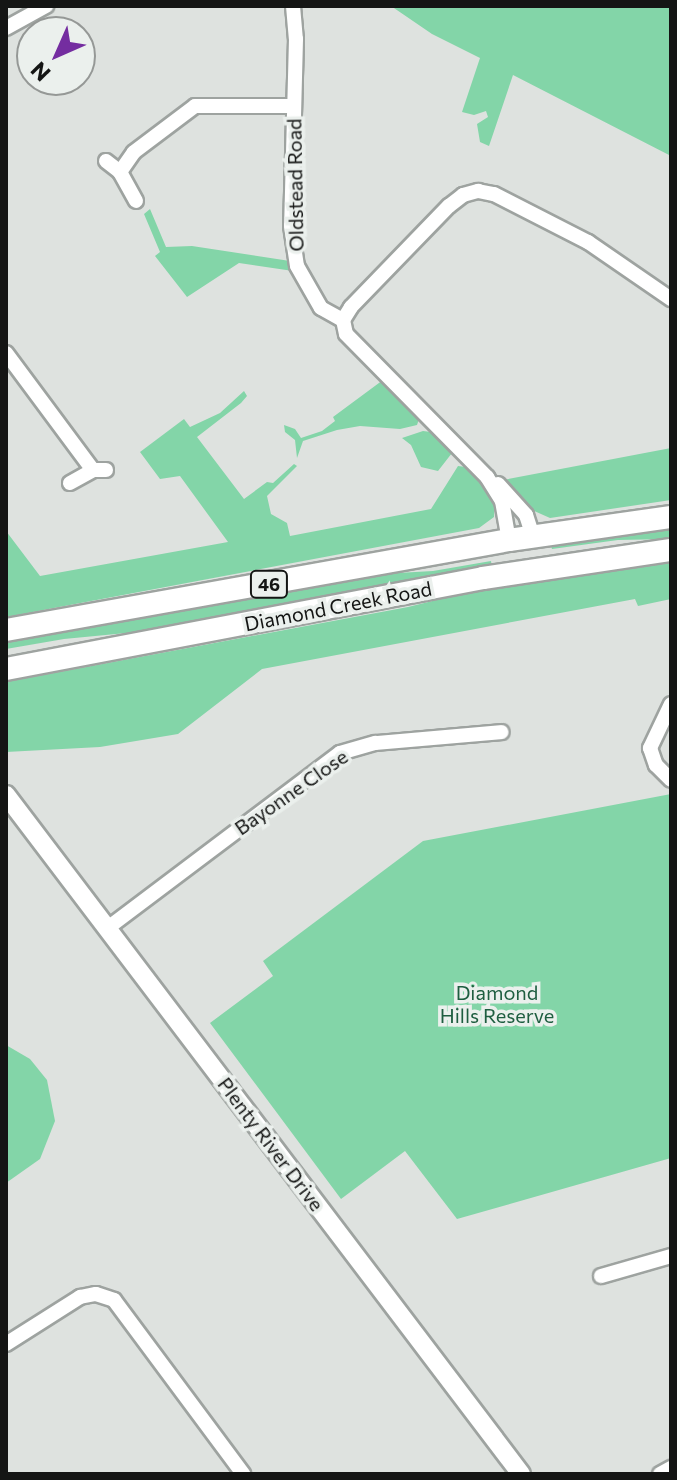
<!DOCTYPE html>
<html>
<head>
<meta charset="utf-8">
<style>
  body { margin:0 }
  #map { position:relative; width:677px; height:1480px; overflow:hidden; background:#dee2df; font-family:Commissioner,sans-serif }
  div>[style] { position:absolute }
  .green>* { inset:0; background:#83d5a8 }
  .roads { filter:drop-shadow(2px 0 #9ea3a0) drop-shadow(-2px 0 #9ea3a0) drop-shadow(0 2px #9ea3a0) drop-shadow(0 -2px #9ea3a0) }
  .minor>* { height:14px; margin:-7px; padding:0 7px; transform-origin:7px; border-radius:7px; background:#fff }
  .tertiary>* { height:18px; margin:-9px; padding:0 9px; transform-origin:9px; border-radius:9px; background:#fff }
  .primary>* { height:22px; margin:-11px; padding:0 11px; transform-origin:11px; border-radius:11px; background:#fff }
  span { translate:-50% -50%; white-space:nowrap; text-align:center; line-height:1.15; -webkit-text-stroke:7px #ebf0ed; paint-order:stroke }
  .shield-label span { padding:2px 6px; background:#ebf0ed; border:2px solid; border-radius:6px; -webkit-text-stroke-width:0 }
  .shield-label { font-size:18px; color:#141514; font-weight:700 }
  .street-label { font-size:20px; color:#141514 }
  .park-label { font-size:20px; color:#1e5e40 }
  .frame { position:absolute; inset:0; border:8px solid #141514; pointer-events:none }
  .north { position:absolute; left:16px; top:16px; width:80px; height:80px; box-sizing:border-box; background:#ebf0ed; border:2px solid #959896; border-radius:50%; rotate:225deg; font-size:22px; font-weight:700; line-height:32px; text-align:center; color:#141514 }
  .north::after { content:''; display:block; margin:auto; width:28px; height:36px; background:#742da0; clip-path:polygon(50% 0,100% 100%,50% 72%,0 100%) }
</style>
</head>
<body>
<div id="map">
  <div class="green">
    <i style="clip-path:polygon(391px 6px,671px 6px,671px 156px,513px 75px,489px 146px,480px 142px,477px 124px,488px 117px,486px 111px,474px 115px,462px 112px,480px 58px,432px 34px)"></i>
    <i style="clip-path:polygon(150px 209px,166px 247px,192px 246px,290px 261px,293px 271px,239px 263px,187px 297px,155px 256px,160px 252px,144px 214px)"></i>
    <i style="clip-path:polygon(383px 380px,419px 419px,417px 425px,400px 429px,360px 426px,337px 430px,303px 441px,297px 458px,295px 440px,285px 432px,284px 425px,295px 429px,301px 438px,322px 431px,335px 421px,333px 417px)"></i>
    <i style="clip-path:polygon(244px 391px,247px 396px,241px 403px,197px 437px,244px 499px,267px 482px,273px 483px,294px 464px,297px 466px,267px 496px,271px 514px,287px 523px,290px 536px,431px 509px,458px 466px,466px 467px,483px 484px,495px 503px,494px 517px,479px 528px,6px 617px,6px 531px,40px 576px,228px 542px,180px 476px,160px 479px,140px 452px,184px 419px,190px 427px,220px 413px)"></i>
    <i style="clip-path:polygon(423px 431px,431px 432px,452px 453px,438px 471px,421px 467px,411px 445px,402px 438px)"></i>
    <i style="clip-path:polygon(671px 448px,671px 500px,550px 518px,532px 510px,503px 480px)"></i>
    <i style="clip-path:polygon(671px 526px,671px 539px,618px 540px,552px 549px,550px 543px)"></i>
    <i style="clip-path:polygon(491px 561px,492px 568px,147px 631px,64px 639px,6px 649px,6px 642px,250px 596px,380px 574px,433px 571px)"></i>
    <i style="clip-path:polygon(671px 563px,671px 599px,638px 606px,635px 599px,262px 669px,178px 734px,100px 747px,6px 752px,6px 682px,408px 607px,465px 593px)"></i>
    <i style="clip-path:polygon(671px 794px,671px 1158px,457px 1219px,405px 1151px,341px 1199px,210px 1023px,273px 976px,263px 961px,423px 841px)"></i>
    <i style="clip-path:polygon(6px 1045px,30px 1059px,47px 1080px,55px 1121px,40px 1159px,6px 1183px)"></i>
  </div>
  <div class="roads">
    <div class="minor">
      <i style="left:293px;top:6px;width:33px;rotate:85deg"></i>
      <i style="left:296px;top:39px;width:187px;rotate:91.5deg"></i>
      <i style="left:291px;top:226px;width:40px;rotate:81.5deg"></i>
      <i style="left:297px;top:266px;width:48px;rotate:60.3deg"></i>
      <i style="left:321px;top:308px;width:25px;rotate:29deg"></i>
      <i style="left:343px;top:320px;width:14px;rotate:78deg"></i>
      <i style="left:346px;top:334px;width:201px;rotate:45.4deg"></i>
      <i style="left:487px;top:477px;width:28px;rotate:58deg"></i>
      <i style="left:502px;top:501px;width:40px;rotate:80deg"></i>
      <i style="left:6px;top:28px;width:46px;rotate:-28.8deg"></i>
      <i style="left:106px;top:161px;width:18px;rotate:38deg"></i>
      <i style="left:120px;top:172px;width:33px;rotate:61deg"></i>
      <i style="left:120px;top:172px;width:24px;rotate:-55deg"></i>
      <i style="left:134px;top:152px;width:76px;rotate:-37deg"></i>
      <i style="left:195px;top:106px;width:99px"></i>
      <i style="left:343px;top:320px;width:15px;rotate:-58deg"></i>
      <i style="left:351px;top:307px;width:141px;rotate:-45.9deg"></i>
      <i style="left:449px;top:206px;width:18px;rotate:-38deg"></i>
      <i style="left:463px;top:195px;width:16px;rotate:-15deg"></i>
      <i style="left:478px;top:191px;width:16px;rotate:11deg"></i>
      <i style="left:494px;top:194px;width:106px;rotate:27.1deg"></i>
      <i style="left:588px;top:242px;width:101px;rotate:34.5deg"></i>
      <i style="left:6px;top:353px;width:146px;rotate:53.4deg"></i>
      <i style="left:70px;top:483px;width:26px;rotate:-29deg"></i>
      <i style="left:93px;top:470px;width:13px"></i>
      <i style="left:498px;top:484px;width:42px;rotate:47.9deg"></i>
      <i style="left:526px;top:515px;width:22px;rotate:72deg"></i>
      <i style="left:671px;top:704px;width:49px;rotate:115.5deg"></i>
      <i style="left:650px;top:748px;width:18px;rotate:71deg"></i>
      <i style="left:656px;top:765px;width:21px;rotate:45deg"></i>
      <i style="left:109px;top:927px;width:289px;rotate:-37deg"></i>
      <i style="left:340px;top:753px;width:37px;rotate:-16deg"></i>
      <i style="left:376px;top:743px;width:126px;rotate:-5deg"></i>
      <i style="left:601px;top:1276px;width:73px;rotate:-15.9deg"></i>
      <i style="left:6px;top:1344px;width:88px;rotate:-32.4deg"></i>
      <i style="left:80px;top:1297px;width:16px;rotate:-11deg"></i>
      <i style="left:96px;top:1294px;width:19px;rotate:18deg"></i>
      <i style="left:114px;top:1300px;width:217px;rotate:53.4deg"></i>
      <i style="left:660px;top:1474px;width:13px;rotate:-29deg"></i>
    </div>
    <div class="tertiary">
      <i style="left:6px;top:795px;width:852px;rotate:52.82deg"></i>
    </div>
    <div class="primary">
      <i style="left:6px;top:630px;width:511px;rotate:-10.14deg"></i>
      <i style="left:509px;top:540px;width:164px;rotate:-8.1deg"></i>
      <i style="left:6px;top:669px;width:486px;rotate:-10.8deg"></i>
      <i style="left:483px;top:578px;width:190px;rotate:-8.5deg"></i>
    </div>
  </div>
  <div class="shield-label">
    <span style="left:269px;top:584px">46</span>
  </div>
  <div class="street-label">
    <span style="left:295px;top:185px;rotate:-91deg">Oldstead Road</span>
    <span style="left:338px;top:606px;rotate:-11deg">Diamond Creek Road</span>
    <span style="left:291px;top:792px;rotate:-35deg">Bayonne Close</span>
    <span style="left:271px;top:1144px;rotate:53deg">Plenty River Drive</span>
  </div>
  <div class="park-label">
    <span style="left:497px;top:1004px">Diamond<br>Hills Reserve</span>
  </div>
  <div class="frame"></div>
  <div class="north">N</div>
</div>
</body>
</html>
